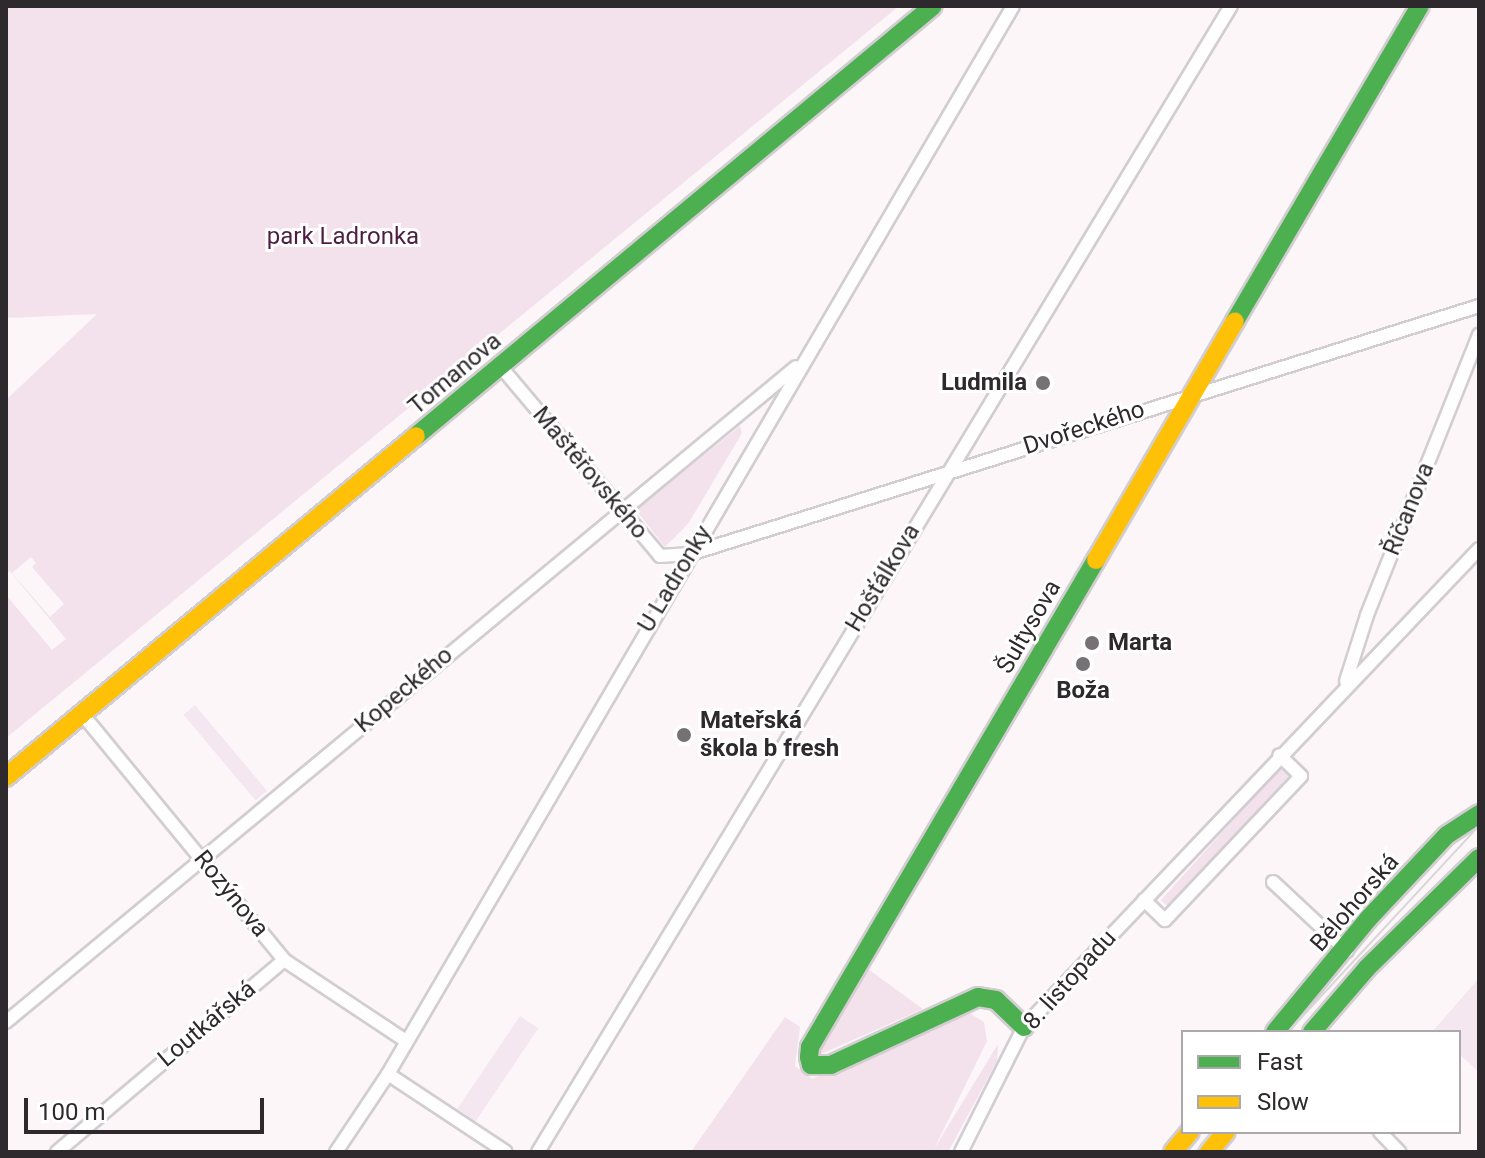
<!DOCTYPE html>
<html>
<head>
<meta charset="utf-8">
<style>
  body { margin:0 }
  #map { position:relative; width:1485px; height:1158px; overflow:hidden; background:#fcf6f9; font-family:Roboto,sans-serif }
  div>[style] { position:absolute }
  .built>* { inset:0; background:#f4e7ef; transform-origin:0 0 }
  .green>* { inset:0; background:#f3e1ec; transform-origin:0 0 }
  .roads { filter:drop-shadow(2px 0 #d2cdd0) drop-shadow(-2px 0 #d2cdd0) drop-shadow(0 2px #d2cdd0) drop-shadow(0 -2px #d2cdd0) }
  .street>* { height:12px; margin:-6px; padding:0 6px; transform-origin:6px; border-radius:6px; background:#fffefe }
  .fast>* { height:18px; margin:-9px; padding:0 9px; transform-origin:9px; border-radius:9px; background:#4caf50 }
  .slow>* { height:18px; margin:-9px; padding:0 9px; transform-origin:9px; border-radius:9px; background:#ffc107 }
  .tram>* { height:2px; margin:-1px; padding:0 1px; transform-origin:1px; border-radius:1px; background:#d8d6d7 }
  .dots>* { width:22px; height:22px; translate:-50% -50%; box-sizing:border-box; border:4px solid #fff; border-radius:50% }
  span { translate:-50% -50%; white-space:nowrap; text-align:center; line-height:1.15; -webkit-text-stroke:6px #fff; paint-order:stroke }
  .park-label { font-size:24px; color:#4e1e41 }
  .street-label { font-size:24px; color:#2d292c }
  .poi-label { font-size:24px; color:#2d292c; font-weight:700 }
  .right { translate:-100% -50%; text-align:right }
  .left { translate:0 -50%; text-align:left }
  .frame { position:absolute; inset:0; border:8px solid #2d292c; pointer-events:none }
  .legend { position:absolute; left:1181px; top:1030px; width:280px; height:104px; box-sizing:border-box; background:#fff; border:2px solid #aba9ab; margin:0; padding:10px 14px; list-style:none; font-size:24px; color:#2d292c }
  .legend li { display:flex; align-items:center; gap:16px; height:40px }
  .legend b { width:40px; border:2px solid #aba9ab }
  .scale { position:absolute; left:24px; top:1098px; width:240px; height:36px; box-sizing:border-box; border:4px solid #2d292c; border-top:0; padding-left:10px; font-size:24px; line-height:28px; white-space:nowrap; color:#2d292c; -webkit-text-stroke:6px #fff; paint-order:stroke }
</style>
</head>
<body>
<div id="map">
  <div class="built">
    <i style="left:195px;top:705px;width:112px;height:15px;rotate:50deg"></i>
    <i style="clip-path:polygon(1479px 978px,1479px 1072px,1459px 1054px,1459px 1032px,1432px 1032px)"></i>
    <i style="left:520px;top:1016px;width:22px;height:112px;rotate:34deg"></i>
  </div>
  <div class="green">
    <i style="clip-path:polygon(evenodd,6px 6px,899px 6px,6px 738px,6px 595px,52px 650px,66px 639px,10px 571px,6px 574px,6px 400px,97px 314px,6px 318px,6px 6px,31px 557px,36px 563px,32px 567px,64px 604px,50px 617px,12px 573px,31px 557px)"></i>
    <i style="clip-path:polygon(740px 426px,742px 433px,688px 524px,665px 547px,636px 510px)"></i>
    <i style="left:1280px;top:768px;width:12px;height:178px;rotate:42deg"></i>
    <i style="clip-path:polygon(868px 969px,923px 1009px,819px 1055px,821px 1043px)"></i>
    <i style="clip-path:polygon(966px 1011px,984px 1022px,987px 1041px,934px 1149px,998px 1044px,997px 1061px,948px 1152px,691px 1152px,785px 1017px,800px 1027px,795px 1066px,812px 1079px)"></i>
  </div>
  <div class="roads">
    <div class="street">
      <i style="left:501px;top:367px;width:247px;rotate:49.9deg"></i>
      <i style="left:660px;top:556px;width:30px;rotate:-4deg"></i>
      <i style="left:690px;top:554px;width:827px;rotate:-17.45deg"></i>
      <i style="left:1346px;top:681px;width:69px;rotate:-72.3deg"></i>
      <i style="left:1367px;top:615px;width:302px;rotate:-68.2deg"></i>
      <i style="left:83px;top:715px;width:317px;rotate:50.6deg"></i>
      <i style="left:284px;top:960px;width:146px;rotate:33.6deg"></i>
      <i style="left:1273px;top:882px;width:101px;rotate:43deg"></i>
      <i style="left:1144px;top:900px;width:29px;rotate:44deg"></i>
      <i style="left:1165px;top:920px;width:198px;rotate:-46.6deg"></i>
      <i style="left:1301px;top:776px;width:30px;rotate:-136deg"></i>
      <i style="left:6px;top:1022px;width:1026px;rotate:-39.66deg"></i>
      <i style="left:388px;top:1074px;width:141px;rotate:33.5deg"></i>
      <i style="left:1380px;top:1132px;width:28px;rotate:46deg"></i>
      <i style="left:57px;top:1152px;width:297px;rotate:-40.2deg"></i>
      <i style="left:336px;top:1152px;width:94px;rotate:-56.3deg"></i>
      <i style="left:388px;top:1074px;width:1237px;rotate:-59.66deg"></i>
      <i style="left:538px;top:1152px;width:1339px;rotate:-58.84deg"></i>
      <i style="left:961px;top:1152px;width:140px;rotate:-63.3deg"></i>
      <i style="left:1024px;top:1027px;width:660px;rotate:-46.41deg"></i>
    </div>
    <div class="fast">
      <i style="left:1235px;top:321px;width:365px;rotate:-59.6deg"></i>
      <i style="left:416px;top:436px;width:672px;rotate:-39.75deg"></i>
      <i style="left:1024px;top:1027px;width:39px;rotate:-136deg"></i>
      <i style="left:996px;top:1000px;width:18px;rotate:-171deg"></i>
      <i style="left:978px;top:997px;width:162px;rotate:155.2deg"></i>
      <i style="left:831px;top:1065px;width:20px;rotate:180deg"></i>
      <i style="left:811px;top:1065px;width:8px;rotate:-104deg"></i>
      <i style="left:809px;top:1057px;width:10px;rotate:-84deg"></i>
      <i style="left:810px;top:1047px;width:565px;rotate:-59.58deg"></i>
      <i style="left:1275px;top:1032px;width:146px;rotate:-50.5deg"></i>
      <i style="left:1368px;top:919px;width:115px;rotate:-46.8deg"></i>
      <i style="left:1447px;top:835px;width:38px;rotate:-33deg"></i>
      <i style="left:1312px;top:1032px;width:84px;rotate:-49.3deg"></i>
      <i style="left:1367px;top:968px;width:157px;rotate:-44.5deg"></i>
    </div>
    <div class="slow">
      <i style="left:1096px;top:560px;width:276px;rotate:-59.8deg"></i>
      <i style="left:6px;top:777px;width:533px;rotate:-39.75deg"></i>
      <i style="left:1173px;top:1152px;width:26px;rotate:-50deg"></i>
      <i style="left:1209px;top:1152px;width:26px;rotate:-50deg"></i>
    </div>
  </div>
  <div class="tram">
    <i style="left:1288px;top:1032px;width:281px;rotate:-47.2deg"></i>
    <i style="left:1196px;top:1152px;width:26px;rotate:-51deg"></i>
  </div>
  <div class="dots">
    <i style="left:1043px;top:383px;background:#757174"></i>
    <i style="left:1092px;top:643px;background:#757174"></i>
    <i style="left:1083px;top:664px;background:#757174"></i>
    <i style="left:684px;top:735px;background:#757174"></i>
  </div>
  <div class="park-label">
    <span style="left:343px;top:237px">park Ladronka</span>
  </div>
  <div class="street-label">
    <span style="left:455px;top:374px;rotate:-40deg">Tomanova</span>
    <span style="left:1084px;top:428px;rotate:-18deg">Dvořeckého</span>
    <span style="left:590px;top:473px;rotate:50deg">Maštěřovského</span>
    <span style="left:1409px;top:509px;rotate:-68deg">Říčanova</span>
    <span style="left:883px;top:578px;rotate:-59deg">Hošťálkova</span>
    <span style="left:675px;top:579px;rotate:-59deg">U Ladronky</span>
    <span style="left:1029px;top:627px;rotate:-60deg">Šultysova</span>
    <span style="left:404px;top:690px;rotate:-40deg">Kopeckého</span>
    <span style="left:231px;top:894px;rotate:51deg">Rozýnova</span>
    <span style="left:1355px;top:903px;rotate:-49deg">Bělohorská</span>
    <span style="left:1070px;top:980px;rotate:-48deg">8. listopadu</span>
    <span style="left:207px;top:1024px;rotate:-40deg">Loutkářská</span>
  </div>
  <div class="poi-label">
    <span class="right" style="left:1027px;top:383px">Ludmila</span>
    <span class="left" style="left:1108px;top:643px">Marta</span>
    <span style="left:1083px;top:691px">Boža</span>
    <span class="left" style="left:700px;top:735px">Mateřská<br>škola b fresh</span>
  </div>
  <div class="frame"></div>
  <ul class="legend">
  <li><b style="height:10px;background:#4caf50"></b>Fast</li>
  <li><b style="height:10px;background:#ffc107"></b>Slow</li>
  </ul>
  <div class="scale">100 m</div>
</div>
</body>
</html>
